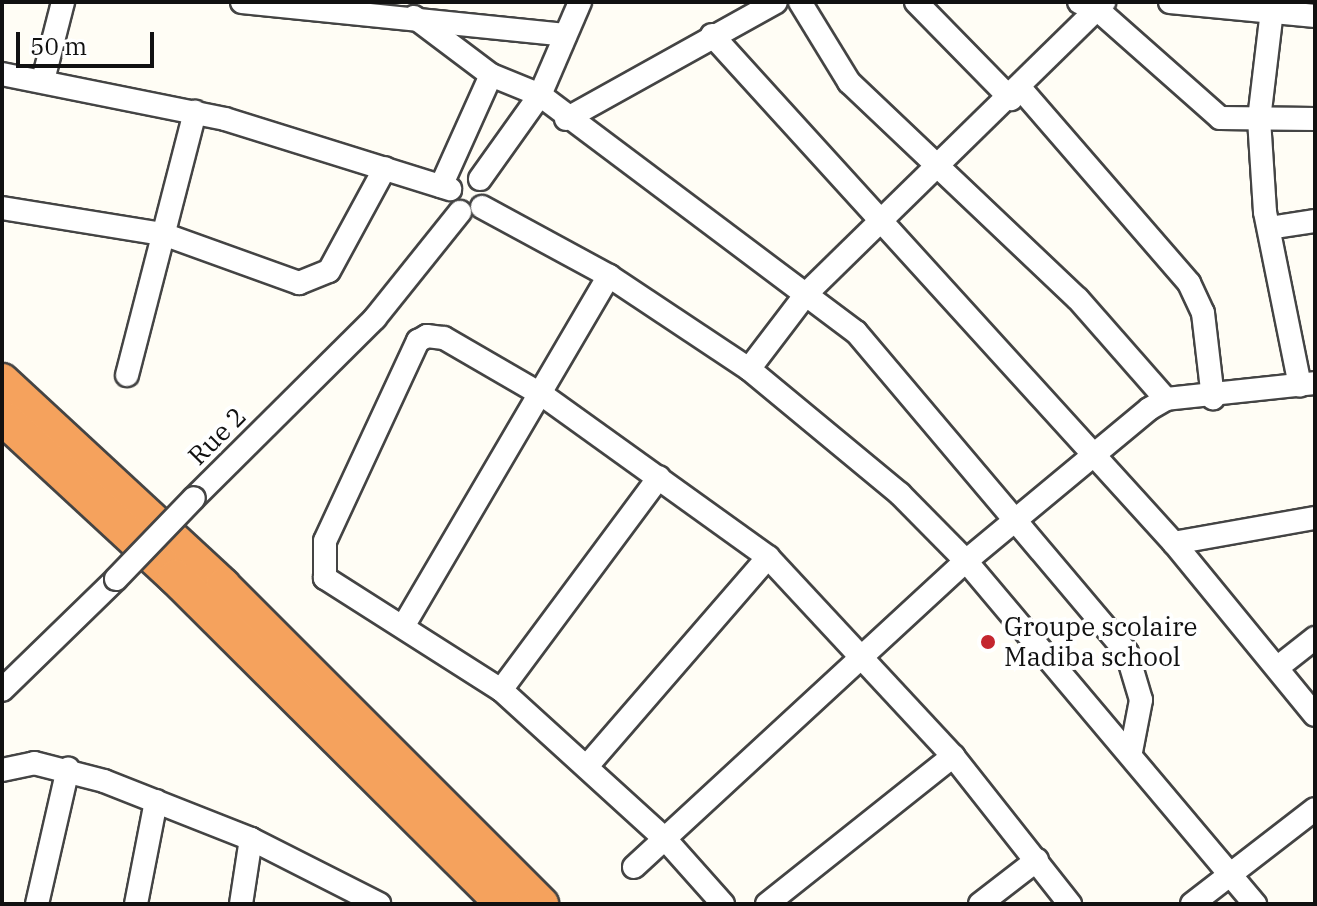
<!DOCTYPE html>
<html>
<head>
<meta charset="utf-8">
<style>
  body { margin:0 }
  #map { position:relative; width:1317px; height:906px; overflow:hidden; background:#fffdf5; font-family:"IBM Plex Serif",serif }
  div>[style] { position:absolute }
  .roads { filter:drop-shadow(2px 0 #444) drop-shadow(-2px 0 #444) drop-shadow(0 2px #444) drop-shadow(0 -2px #444) }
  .minor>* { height:22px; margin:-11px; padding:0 11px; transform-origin:11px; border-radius:11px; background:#fff }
  .highway>* { height:34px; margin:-17px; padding:0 17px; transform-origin:17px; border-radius:17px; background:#f5a25d }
  .bridges { filter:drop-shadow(2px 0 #444) drop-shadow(-2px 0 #444) drop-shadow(0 2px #444) drop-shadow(0 -2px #444) }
  .minor-bridge>* { height:22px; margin:-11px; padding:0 11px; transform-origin:11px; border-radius:11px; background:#fff }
  .dots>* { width:22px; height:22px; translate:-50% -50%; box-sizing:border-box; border:4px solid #fff; border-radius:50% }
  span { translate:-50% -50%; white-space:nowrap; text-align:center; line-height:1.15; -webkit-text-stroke:8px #fff; paint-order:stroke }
  .street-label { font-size:26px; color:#111 }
  .poi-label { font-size:26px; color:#111 }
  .left { translate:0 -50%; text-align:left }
  .frame { position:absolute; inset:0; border:4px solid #111; pointer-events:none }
  .scale { position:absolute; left:16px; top:32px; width:138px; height:36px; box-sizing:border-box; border:4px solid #111; border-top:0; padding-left:10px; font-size:24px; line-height:28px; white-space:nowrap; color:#111; -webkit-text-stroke:6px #fff; paint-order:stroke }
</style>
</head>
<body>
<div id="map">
  <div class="roads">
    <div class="minor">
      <i style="left:242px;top:2px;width:325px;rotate:5.8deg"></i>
      <i style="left:800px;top:2px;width:94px;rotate:58.5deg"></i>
      <i style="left:849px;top:82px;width:315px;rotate:43.5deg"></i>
      <i style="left:1078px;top:299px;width:133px;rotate:48.7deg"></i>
      <i style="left:916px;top:2px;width:136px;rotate:45.6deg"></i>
      <i style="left:1079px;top:2px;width:21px;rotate:23deg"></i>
      <i style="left:1098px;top:10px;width:163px;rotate:41.5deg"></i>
      <i style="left:1220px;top:118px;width:95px;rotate:0.6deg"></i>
      <i style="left:1170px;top:2px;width:146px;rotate:5.5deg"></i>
      <i style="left:1273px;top:2px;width:118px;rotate:96.8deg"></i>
      <i style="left:1259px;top:119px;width:93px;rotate:86.3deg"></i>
      <i style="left:1265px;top:212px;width:177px;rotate:78.6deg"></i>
      <i style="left:414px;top:17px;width:96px;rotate:37deg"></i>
      <i style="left:491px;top:75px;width:122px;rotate:114.2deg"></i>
      <i style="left:712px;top:35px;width:687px;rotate:47.72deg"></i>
      <i style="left:1174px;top:543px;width:222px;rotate:50.7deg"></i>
      <i style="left:2px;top:74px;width:227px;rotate:11.4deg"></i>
      <i style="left:225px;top:119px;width:236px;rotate:17.3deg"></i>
      <i style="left:491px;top:75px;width:53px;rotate:22.2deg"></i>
      <i style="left:540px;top:95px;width:395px;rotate:36.9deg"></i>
      <i style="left:856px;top:332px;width:420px;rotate:49.8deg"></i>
      <i style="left:1127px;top:653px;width:49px;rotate:73.4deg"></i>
      <i style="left:1141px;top:700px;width:53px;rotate:100.9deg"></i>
      <i style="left:43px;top:80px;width:81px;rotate:-75.6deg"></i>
      <i style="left:1021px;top:89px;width:257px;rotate:49.1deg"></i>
      <i style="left:1189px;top:283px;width:33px;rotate:65deg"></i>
      <i style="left:1203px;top:313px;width:86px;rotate:83.3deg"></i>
      <i style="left:566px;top:119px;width:240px;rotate:-29.1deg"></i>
      <i style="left:480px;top:179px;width:103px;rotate:-54.5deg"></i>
      <i style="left:540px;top:95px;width:101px;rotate:-66.7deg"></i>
      <i style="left:482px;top:207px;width:145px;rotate:28.5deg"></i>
      <i style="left:609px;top:276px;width:168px;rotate:33.6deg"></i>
      <i style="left:749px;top:369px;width:196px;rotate:39.6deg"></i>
      <i style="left:900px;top:494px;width:94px;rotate:45.4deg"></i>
      <i style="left:966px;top:561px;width:449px;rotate:49.9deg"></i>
      <i style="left:2px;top:208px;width:163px;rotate:9.2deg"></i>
      <i style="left:163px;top:234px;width:145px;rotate:19.8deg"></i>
      <i style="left:299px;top:283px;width:32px;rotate:-22deg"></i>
      <i style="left:329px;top:271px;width:117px;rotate:-61.5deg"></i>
      <i style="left:1269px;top:228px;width:47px;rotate:-8.7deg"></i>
      <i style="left:749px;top:369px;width:96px;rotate:-52.7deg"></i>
      <i style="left:807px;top:293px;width:416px;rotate:-44.4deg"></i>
      <i style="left:127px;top:375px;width:272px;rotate:-75.5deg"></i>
      <i style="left:194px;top:498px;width:255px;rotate:-44.8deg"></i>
      <i style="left:375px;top:318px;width:136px;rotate:-51.3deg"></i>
      <i style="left:1174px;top:543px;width:143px;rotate:-10.1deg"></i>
      <i style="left:404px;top:625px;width:405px;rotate:-59.6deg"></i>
      <i style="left:1278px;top:667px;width:47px;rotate:-38.1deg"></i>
      <i style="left:2px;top:690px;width:159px;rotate:-44.2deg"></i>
      <i style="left:501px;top:690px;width:265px;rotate:-53.4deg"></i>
      <i style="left:588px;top:765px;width:275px;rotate:-49.1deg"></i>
      <i style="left:2px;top:770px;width:33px;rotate:-12deg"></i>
      <i style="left:34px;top:763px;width:72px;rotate:14.4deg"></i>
      <i style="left:104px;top:781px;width:158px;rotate:21.5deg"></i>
      <i style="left:251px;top:839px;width:144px;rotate:26.9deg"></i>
      <i style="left:634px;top:867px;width:452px;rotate:-42.7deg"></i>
      <i style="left:966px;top:561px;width:238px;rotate:-39.7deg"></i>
      <i style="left:1149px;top:409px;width:20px;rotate:-30deg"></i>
      <i style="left:1166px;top:399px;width:150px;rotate:-6.1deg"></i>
      <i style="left:37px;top:904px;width:139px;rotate:-77.1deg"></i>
      <i style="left:136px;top:904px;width:105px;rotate:-79deg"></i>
      <i style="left:241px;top:904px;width:66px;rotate:-81.3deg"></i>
      <i style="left:723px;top:904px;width:87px;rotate:-131.7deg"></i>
      <i style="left:665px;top:839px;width:222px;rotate:-137.7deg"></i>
      <i style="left:501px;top:690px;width:209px;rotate:-147.5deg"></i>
      <i style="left:325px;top:578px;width:37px;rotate:-90deg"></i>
      <i style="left:325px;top:541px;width:221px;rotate:-65.1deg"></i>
      <i style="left:418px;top:341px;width:10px;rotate:-29deg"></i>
      <i style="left:427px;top:336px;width:17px;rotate:7deg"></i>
      <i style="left:444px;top:338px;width:116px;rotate:30.1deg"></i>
      <i style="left:544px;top:396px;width:276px;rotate:35.7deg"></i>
      <i style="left:768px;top:557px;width:272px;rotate:47.1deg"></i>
      <i style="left:953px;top:756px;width:189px;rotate:51.7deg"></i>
      <i style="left:767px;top:904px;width:238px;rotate:-38.5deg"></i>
      <i style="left:980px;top:904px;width:72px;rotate:-37.7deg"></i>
      <i style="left:1192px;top:904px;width:155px;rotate:-37.7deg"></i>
    </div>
    <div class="highway">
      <i style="left:2px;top:381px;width:301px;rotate:42.8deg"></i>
      <i style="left:223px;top:586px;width:450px;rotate:45deg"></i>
      <i style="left:2px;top:417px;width:236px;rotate:42.8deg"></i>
      <i style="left:175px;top:577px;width:463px;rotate:44.9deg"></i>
    </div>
  </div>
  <div class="bridges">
    <div class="minor-bridge">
      <i style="left:116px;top:579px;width:112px;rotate:-46.1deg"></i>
    </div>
  </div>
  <div class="dots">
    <i style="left:988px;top:642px;background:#c4262e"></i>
  </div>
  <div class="street-label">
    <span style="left:217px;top:436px;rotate:-45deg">Rue 2</span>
  </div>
  <div class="poi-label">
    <span class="left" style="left:1004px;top:642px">Groupe scolaire<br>Madiba school</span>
  </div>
  <div class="frame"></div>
  <div class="scale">50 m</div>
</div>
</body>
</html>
